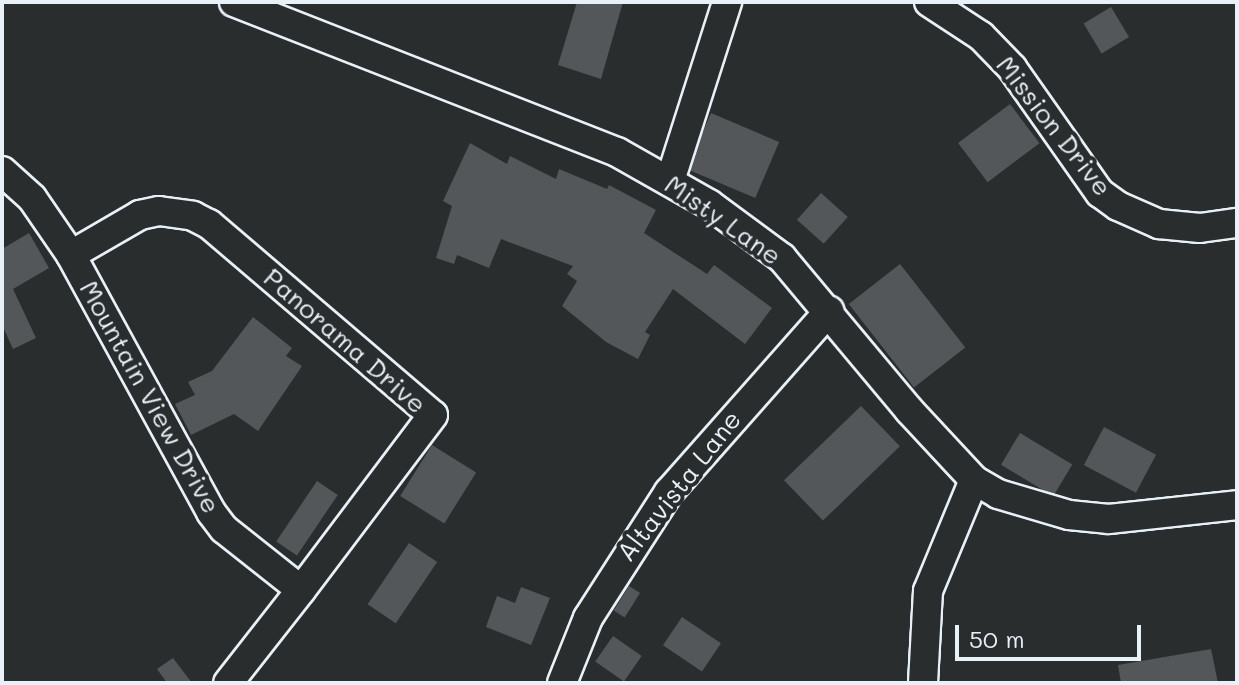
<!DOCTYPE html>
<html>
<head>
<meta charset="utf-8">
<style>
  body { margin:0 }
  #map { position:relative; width:1239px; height:685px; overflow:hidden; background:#2a2d2e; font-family:Mali,sans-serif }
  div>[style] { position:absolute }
  .building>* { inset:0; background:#535759; transform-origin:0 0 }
  .roads { filter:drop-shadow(2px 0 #e8f1f8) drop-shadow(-2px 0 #e8f1f8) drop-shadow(0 2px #e8f1f8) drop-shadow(0 -2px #e8f1f8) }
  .minor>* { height:28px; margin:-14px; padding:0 14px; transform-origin:14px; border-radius:14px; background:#2a2d2e }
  span { translate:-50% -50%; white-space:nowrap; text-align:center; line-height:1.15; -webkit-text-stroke:8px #2a2d2e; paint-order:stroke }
  .street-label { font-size:26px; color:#e8f1f8 }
  .frame { position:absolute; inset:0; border:4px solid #e8f1f8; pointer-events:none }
  .scale { position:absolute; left:955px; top:625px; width:186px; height:36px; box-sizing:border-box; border:4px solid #e8f1f8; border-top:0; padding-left:10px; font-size:24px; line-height:28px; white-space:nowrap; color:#e8f1f8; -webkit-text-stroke:6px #2a2d2e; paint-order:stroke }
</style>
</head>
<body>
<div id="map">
  <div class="building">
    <i style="clip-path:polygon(577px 2px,623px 2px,601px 79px,558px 65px)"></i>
    <i style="left:1111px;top:7px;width:35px;height:32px;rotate:59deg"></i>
    <i style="left:1010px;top:104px;width:49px;height:65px;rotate:53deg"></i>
    <i style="left:711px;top:113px;width:74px;height:61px;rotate:23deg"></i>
    <i style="clip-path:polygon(470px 143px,507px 164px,510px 156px,556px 179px,559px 169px,607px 189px,609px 185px,656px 210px,644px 233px,707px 274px,714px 265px,772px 308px,745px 344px,673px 289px,645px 332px,650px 335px,638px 359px,606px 342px,562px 306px,577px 281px,567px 274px,573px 266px,501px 239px,489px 268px,457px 255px,454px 264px,436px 258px,452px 206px,443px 201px)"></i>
    <i style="left:821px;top:193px;width:36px;height:36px;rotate:42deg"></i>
    <i style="clip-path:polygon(29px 233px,49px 268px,13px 289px,36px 338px,13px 349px,2px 325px,2px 249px)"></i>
    <i style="left:900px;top:264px;width:106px;height:65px;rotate:52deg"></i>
    <i style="clip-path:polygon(253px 317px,292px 348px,286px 356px,302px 366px,258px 431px,234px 414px,191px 435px,175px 404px,195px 395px,188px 382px,212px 371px)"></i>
    <i style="left:861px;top:406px;width:56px;height:107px;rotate:46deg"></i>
    <i style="left:1104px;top:427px;width:59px;height:43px;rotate:28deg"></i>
    <i style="left:1020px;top:433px;width:61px;height:37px;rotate:31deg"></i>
    <i style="left:432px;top:445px;width:52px;height:60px;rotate:32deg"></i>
    <i style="left:317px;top:481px;width:25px;height:73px;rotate:34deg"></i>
    <i style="left:409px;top:543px;width:34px;height:74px;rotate:34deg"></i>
    <i style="left:629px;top:586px;width:13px;height:29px;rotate:32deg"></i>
    <i style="clip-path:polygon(521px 587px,550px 598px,531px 645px,486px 627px,497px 596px,515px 603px)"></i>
    <i style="left:682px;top:617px;width:47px;height:34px;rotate:34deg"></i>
    <i style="left:613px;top:636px;width:35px;height:31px;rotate:35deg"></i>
    <i style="clip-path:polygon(1211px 649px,1218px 683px,1121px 683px,1118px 665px)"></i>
    <i style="clip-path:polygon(173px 658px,192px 683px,167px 683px,157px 669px)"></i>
  </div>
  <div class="roads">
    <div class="minor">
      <i style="left:234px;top:2px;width:411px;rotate:21.4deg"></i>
      <i style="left:617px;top:152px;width:106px;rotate:29.5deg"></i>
      <i style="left:709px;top:204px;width:91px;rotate:36.5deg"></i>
      <i style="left:782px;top:258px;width:198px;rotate:50.1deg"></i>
      <i style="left:909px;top:410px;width:96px;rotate:47.1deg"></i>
      <i style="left:974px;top:480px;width:28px;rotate:30deg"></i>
      <i style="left:998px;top:494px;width:74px;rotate:16.5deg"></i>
      <i style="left:1069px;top:515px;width:40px;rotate:5.7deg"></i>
      <i style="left:1109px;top:519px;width:129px;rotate:-6.2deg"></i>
      <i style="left:929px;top:2px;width:62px;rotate:33.2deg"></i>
      <i style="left:981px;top:36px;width:45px;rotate:45.9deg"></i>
      <i style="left:1012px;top:68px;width:153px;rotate:54.9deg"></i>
      <i style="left:1100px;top:193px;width:22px;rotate:36deg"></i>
      <i style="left:1118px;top:206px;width:45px;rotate:23.7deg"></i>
      <i style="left:1159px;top:224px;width:41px;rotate:5.6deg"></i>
      <i style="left:1200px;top:228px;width:37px;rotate:-8deg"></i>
      <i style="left:2px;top:171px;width:40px;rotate:42deg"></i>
      <i style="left:32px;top:198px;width:69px;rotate:55.6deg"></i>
      <i style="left:71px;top:255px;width:293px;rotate:61.4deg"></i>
      <i style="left:211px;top:512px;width:21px;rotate:53deg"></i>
      <i style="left:224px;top:529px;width:98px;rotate:38.4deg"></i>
      <i style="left:301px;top:590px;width:118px;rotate:128.1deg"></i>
      <i style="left:670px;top:181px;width:188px;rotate:-72.3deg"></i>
      <i style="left:71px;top:255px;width:80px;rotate:-30.1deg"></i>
      <i style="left:140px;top:215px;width:19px;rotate:-12deg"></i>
      <i style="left:159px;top:211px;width:34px;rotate:8deg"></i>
      <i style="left:193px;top:216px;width:18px;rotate:27deg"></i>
      <i style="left:209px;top:224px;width:294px;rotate:40.5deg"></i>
      <i style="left:433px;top:415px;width:219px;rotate:127deg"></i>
      <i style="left:562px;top:683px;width:70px;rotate:-68.2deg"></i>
      <i style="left:588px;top:618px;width:150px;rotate:-57.3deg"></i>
      <i style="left:669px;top:492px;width:242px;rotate:-48.5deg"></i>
      <i style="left:923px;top:683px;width:92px;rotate:-86.9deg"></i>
      <i style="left:928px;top:591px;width:120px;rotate:-67.5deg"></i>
    </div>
  </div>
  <div class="street-label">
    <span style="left:1054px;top:126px;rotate:52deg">Mission Drive</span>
    <span style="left:723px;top:220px;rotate:35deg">Misty Lane</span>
    <span style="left:345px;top:341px;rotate:41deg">Panorama Drive</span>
    <span style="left:150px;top:397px;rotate:61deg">Mountain View Drive</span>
    <span style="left:679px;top:486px;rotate:-52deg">Altavista Lane</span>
  </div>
  <div class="frame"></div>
  <div class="scale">50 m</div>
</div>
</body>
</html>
